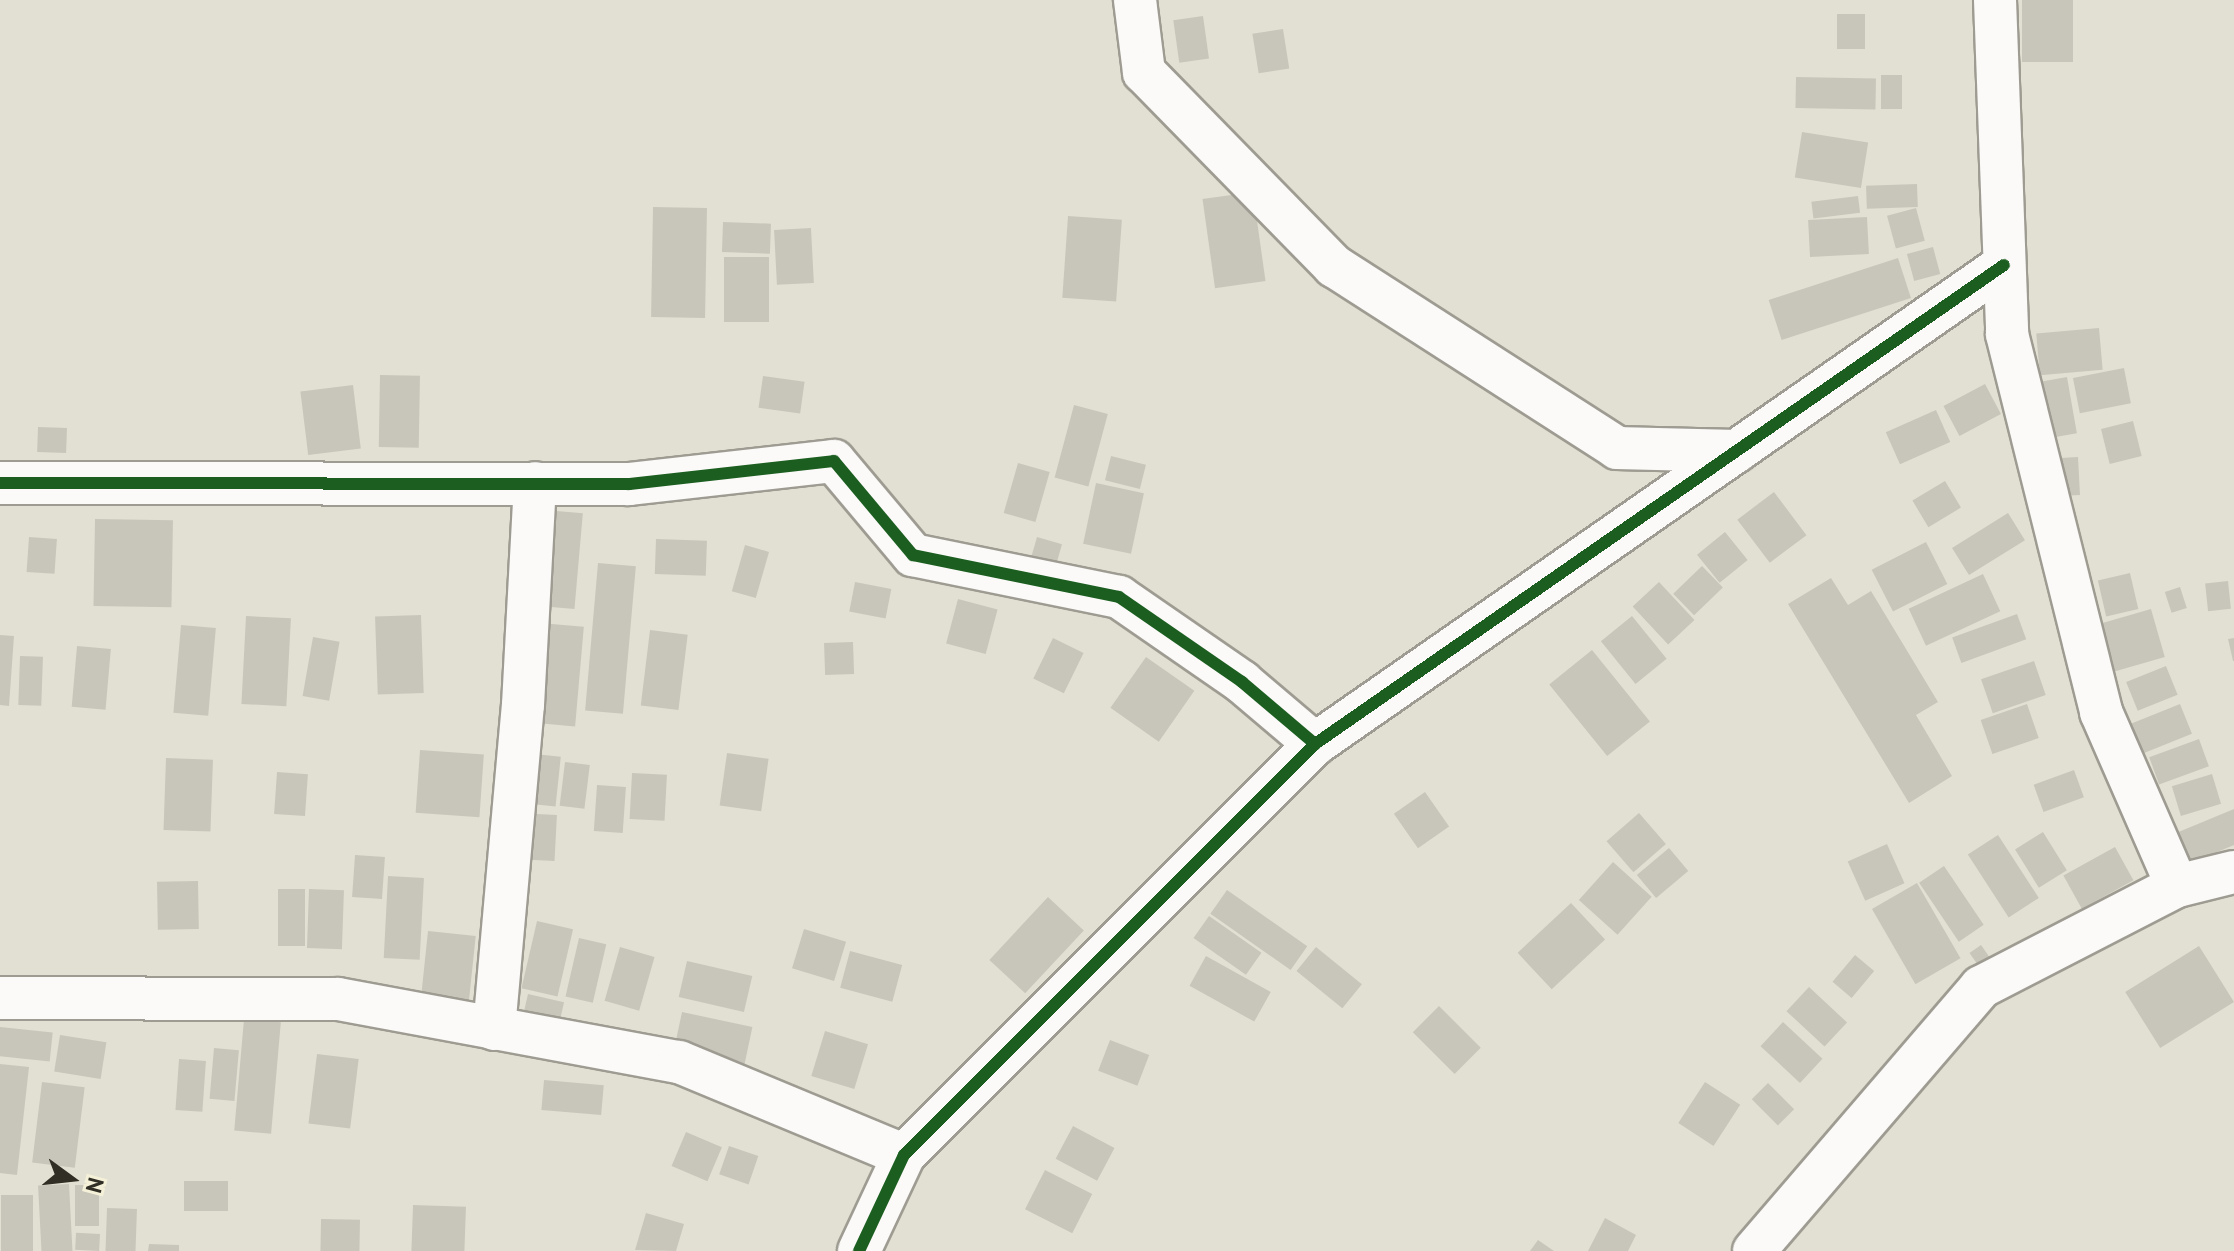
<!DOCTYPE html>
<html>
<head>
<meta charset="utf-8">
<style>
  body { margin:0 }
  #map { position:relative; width:2234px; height:1251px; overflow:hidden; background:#e2e0d2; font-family:"PT Sans",sans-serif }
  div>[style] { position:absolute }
  .building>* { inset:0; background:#c8c6bb; transform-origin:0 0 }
  .roads { filter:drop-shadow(2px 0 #9e9c92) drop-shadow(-2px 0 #9e9c92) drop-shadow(0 2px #9e9c92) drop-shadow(0 -2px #9e9c92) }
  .minor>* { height:42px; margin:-21px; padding:0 21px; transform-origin:21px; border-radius:21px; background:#fbfaf8 }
  .cycleway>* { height:12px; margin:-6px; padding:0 6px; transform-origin:6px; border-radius:6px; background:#1b5e20 }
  span { translate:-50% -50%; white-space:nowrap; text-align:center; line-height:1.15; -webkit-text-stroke:6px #f5f1d9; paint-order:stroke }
  .north { position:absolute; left:32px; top:1139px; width:80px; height:80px; -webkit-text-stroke:6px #f5f1d9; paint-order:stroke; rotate:105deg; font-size:22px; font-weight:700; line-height:32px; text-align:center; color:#302e25 }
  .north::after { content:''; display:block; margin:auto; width:28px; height:36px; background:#302e25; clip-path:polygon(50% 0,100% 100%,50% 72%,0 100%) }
</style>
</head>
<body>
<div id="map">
  <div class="building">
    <i style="left:2022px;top:0;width:51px;height:62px"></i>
    <i style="left:1837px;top:14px;width:28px;height:35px"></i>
    <i style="left:1203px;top:16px;width:43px;height:30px;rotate:82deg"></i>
    <i style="left:1283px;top:29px;width:40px;height:31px;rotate:81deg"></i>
    <i style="left:1881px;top:75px;width:21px;height:34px"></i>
    <i style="left:1796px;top:77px;width:80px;height:31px;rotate:1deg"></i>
    <i style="left:1802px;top:132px;width:67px;height:46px;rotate:9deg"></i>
    <i style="left:1917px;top:184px;width:23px;height:51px;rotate:88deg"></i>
    <i style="left:1253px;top:192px;width:90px;height:51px;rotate:82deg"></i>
    <i style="left:1858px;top:196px;width:17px;height:47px;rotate:83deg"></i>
    <i style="left:653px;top:207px;width:54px;height:110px;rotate:1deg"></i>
    <i style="left:1916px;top:208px;width:34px;height:30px;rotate:75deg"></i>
    <i style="left:1068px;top:216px;width:54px;height:82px;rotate:4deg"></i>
    <i style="left:1867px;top:217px;width:37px;height:59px;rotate:87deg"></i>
    <i style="left:723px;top:222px;width:48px;height:30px;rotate:2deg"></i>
    <i style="left:811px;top:228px;width:55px;height:37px;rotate:87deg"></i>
    <i style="left:1933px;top:247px;width:28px;height:27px;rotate:75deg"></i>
    <i style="left:724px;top:257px;width:45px;height:65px"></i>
    <i style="left:1898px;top:258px;width:42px;height:136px;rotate:72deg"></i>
    <i style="left:2099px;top:328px;width:42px;height:63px;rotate:85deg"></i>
    <i style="left:2124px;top:368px;width:36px;height:52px;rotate:79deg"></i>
    <i style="left:380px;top:375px;width:40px;height:72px;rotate:1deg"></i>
    <i style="left:763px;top:376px;width:42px;height:32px;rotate:8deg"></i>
    <i style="left:2067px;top:377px;width:57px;height:39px;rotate:80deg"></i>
    <i style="left:1985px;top:384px;width:34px;height:47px;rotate:62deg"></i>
    <i style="left:353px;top:385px;width:64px;height:53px;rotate:83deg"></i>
    <i style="left:1074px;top:405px;width:35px;height:75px;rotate:15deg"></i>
    <i style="left:1936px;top:410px;width:35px;height:55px;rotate:66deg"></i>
    <i style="left:2133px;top:421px;width:36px;height:33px;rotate:76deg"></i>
    <i style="left:38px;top:427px;width:29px;height:25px;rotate:2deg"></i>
    <i style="left:1111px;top:456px;width:36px;height:25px;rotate:14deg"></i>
    <i style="left:2078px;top:457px;width:38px;height:22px;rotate:87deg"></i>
    <i style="left:1018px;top:463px;width:33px;height:52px;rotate:16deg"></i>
    <i style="left:1945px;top:481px;width:31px;height:38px;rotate:59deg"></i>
    <i style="left:1096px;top:483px;width:49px;height:62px;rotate:12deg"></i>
    <i style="left:1774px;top:492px;width:54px;height:46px;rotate:53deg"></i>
    <i style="left:545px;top:510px;width:38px;height:96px;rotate:5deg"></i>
    <i style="left:2008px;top:513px;width:32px;height:66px;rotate:58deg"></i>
    <i style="left:95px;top:519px;width:78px;height:87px;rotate:1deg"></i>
    <i style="left:1725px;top:532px;width:36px;height:36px;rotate:51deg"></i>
    <i style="left:29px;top:537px;width:28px;height:35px;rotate:4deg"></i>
    <i style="left:1037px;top:537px;width:26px;height:24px;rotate:16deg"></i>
    <i style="left:656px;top:539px;width:51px;height:35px;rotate:2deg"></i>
    <i style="left:1926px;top:542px;width:47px;height:61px;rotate:63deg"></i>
    <i style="left:745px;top:545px;width:25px;height:48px;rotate:16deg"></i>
    <i style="left:598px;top:563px;width:38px;height:148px;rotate:5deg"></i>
    <i style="left:1702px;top:566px;width:30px;height:40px;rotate:46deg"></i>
    <i style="left:2130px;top:573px;width:37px;height:33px;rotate:77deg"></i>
    <i style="left:1983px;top:574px;width:41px;height:82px;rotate:65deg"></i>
    <i style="clip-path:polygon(1831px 578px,1848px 605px,1871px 591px,1938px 702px,1916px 715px,1952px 776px,1909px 803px,1788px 604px)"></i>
    <i style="left:2228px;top:581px;width:28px;height:23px;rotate:84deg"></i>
    <i style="left:855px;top:582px;width:37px;height:30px;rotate:11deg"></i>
    <i style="left:1659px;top:582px;width:52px;height:36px;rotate:47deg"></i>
    <i style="left:2180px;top:587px;width:22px;height:16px;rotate:72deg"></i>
    <i style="left:958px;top:599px;width:41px;height:46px;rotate:15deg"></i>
    <i style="left:2151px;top:609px;width:50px;height:64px;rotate:74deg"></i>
    <i style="left:2017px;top:614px;width:27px;height:69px;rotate:70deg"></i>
    <i style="left:421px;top:615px;width:78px;height:46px;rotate:88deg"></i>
    <i style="left:246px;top:616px;width:45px;height:88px;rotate:3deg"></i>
    <i style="left:1632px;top:616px;width:55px;height:40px;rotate:51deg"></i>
    <i style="left:540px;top:623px;width:44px;height:100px;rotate:5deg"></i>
    <i style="left:181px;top:625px;width:35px;height:88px;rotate:5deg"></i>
    <i style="left:650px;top:630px;width:38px;height:76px;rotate:7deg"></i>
    <i style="clip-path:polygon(0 635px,14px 636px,9px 706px,0 705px)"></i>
    <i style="left:313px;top:637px;width:27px;height:60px;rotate:10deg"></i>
    <i style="left:1053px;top:638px;width:34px;height:45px;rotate:26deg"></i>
    <i style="clip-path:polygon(2234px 638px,2234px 661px,2233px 661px,2228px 639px)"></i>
    <i style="left:853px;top:642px;width:32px;height:29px;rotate:88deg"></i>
    <i style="left:77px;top:646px;width:34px;height:61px;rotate:5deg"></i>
    <i style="left:1592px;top:650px;width:92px;height:55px;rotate:51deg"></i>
    <i style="left:20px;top:656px;width:23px;height:49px;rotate:2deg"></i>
    <i style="left:1146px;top:657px;width:59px;height:62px;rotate:35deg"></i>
    <i style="left:2034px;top:661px;width:36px;height:56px;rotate:71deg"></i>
    <i style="left:2166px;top:666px;width:31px;height:43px;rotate:68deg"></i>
    <i style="left:2027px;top:704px;width:36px;height:49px;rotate:71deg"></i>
    <i style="left:2180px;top:704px;width:32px;height:57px;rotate:68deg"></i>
    <i style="left:2199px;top:739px;width:29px;height:53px;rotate:70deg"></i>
    <i style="left:420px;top:750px;width:64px;height:63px;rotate:4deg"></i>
    <i style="left:525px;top:753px;width:36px;height:50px;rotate:6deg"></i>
    <i style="left:727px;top:753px;width:42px;height:53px;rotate:8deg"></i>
    <i style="left:166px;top:758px;width:47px;height:72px;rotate:2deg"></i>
    <i style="left:565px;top:762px;width:25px;height:44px;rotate:7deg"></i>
    <i style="left:2074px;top:770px;width:29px;height:43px;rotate:70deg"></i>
    <i style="left:277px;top:772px;width:31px;height:42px;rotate:4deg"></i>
    <i style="left:632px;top:773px;width:35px;height:46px;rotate:3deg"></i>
    <i style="left:2212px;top:774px;width:31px;height:42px;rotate:73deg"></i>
    <i style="left:597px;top:785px;width:29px;height:46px;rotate:4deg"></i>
    <i style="left:1425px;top:792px;width:42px;height:38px;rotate:55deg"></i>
    <i style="clip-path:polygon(2234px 809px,2234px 845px,2177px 869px,2164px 838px)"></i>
    <i style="left:517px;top:813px;width:40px;height:46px;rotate:3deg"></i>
    <i style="left:1639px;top:813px;width:41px;height:43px;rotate:49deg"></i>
    <i style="left:2043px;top:832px;width:45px;height:33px;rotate:58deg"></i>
    <i style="left:1998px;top:835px;width:75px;height:36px;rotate:57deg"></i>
    <i style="left:1887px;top:844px;width:43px;height:43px;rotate:66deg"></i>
    <i style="left:2115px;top:847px;width:38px;height:59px;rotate:61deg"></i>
    <i style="left:1669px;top:848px;width:30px;height:42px;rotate:50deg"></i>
    <i style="left:355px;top:855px;width:30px;height:42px;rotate:4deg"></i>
    <i style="left:1613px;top:862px;width:52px;height:51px;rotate:42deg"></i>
    <i style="left:1944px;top:866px;width:71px;height:30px;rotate:56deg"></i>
    <i style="left:388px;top:876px;width:36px;height:82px;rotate:3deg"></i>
    <i style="left:198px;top:881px;width:48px;height:41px;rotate:89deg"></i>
    <i style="left:1917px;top:883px;width:87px;height:52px;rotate:60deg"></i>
    <i style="left:278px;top:889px;width:27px;height:57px"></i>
    <i style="left:309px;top:889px;width:35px;height:59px;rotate:2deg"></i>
    <i style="left:1227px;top:890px;width:98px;height:29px;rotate:35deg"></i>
    <i style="left:1048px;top:897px;width:49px;height:86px;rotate:43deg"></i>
    <i style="left:1571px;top:903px;width:50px;height:73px;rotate:47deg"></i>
    <i style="left:1209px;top:916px;width:64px;height:27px;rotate:35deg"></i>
    <i style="left:537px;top:921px;width:37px;height:69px;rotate:13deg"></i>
    <i style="left:804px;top:929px;width:44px;height:41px;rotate:17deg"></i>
    <i style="left:428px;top:931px;width:48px;height:78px;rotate:6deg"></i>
    <i style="left:579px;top:938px;width:28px;height:60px;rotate:13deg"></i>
    <i style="left:1981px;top:945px;width:33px;height:14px;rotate:55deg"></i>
    <i style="left:2199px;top:946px;width:66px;height:87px;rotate:58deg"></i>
    <i style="left:620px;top:947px;width:36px;height:56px;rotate:16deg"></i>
    <i style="left:1316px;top:947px;width:59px;height:31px;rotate:39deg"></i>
    <i style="left:850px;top:951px;width:54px;height:38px;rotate:15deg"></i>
    <i style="left:1855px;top:955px;width:25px;height:35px;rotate:40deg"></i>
    <i style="left:1206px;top:956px;width:74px;height:34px;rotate:29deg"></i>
    <i style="left:687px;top:961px;width:67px;height:37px;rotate:13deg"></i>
    <i style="left:1809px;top:987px;width:52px;height:33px;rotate:43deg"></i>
    <i style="left:528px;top:994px;width:37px;height:31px;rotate:13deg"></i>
    <i style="left:1439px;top:1006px;width:59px;height:37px;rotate:45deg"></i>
    <i style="left:682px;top:1012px;width:72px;height:38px;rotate:12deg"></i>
    <i style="left:244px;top:1019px;width:37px;height:112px;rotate:5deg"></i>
    <i style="left:1783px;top:1022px;width:54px;height:33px;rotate:43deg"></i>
    <i style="left:0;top:1027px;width:53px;height:29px;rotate:6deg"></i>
    <i style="left:825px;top:1031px;width:45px;height:47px;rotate:17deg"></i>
    <i style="left:60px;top:1035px;width:47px;height:37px;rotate:9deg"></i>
    <i style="left:1110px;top:1040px;width:42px;height:33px;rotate:21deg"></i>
    <i style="left:214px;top:1048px;width:25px;height:51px;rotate:5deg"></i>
    <i style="left:317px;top:1054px;width:42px;height:70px;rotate:7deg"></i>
    <i style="left:179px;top:1059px;width:27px;height:51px;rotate:4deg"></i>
    <i style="clip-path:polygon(0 1064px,29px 1067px,17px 1175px,0 1173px)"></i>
    <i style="left:544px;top:1080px;width:60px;height:30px;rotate:5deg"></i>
    <i style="left:42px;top:1082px;width:43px;height:81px;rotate:7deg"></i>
    <i style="left:1705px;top:1082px;width:42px;height:49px;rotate:33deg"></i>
    <i style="left:1768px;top:1083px;width:37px;height:23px;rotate:45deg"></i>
    <i style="left:1073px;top:1126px;width:47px;height:37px;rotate:28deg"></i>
    <i style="left:686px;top:1132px;width:39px;height:37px;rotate:23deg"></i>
    <i style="left:729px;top:1146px;width:31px;height:30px;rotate:19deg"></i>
    <i style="left:1045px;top:1170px;width:53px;height:44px;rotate:27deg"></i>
    <i style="left:184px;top:1181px;width:44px;height:30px"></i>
    <i style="left:69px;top:1184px;width:67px;height:31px;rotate:87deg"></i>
    <i style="left:75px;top:1185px;width:24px;height:41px"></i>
    <i style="left:1px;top:1195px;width:32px;height:56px"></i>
    <i style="left:413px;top:1205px;width:53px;height:46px;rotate:2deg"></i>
    <i style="left:107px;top:1208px;width:30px;height:43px;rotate:2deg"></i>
    <i style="clip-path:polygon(646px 1213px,684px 1224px,676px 1251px,635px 1250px)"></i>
    <i style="clip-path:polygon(1605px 1218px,1636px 1235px,1628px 1251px,1588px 1251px)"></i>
    <i style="left:321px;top:1219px;width:39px;height:32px;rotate:1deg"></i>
    <i style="left:100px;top:1234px;width:17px;height:24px;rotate:93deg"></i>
    <i style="clip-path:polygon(1538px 1240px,1554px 1251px,1530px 1251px)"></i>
    <i style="clip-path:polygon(149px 1244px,179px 1245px,179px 1251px,148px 1251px)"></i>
  </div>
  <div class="roads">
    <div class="minor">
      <i style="left:1135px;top:0;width:73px;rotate:82.9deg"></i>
      <i style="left:1144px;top:72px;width:272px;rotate:45.6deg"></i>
      <i style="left:1334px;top:266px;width:336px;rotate:32.7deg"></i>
      <i style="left:1617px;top:448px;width:120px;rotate:1.4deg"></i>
      <i style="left:1995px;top:0;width:334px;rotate:87.9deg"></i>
      <i style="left:2007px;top:334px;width:390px;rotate:76deg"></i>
      <i style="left:2101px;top:712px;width:190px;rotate:66.4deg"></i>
      <i style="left:2177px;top:886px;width:59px;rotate:-13.8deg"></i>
      <i style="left:0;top:483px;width:629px;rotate:0.09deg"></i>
      <i style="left:629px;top:484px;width:206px;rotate:-6.4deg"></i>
      <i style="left:834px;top:461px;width:123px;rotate:50deg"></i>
      <i style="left:913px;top:555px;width:210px;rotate:11.5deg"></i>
      <i style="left:1119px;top:597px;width:150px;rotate:34.6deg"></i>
      <i style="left:1242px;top:682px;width:96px;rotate:40.3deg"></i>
      <i style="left:0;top:998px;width:338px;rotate:0.2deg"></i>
      <i style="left:338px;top:999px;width:347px;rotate:10.5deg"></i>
      <i style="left:679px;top:1062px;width:243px;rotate:22.5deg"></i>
      <i style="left:494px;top:1029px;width:325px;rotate:-84.9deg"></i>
      <i style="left:523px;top:705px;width:222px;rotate:-86.9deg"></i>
      <i style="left:859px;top:1251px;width:106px;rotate:-64.9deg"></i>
      <i style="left:904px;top:1155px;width:581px;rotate:-45deg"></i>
      <i style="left:1315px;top:744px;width:839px;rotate:-34.81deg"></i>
      <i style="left:1754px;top:1251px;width:348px;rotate:-49.3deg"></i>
      <i style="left:1981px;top:987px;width:220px;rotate:-27.3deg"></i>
    </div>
  </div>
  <div class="cycleway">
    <i style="left:0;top:483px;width:629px;rotate:0.09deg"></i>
    <i style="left:629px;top:484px;width:206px;rotate:-6.4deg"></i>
    <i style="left:834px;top:461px;width:123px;rotate:50deg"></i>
    <i style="left:913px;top:555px;width:210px;rotate:11.5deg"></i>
    <i style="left:1119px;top:597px;width:150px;rotate:34.6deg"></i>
    <i style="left:1242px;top:682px;width:96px;rotate:40.3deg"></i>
    <i style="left:859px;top:1251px;width:106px;rotate:-64.9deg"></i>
    <i style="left:904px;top:1155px;width:581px;rotate:-45deg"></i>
    <i style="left:1315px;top:744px;width:839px;rotate:-34.81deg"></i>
  </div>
  <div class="north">N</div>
</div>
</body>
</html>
